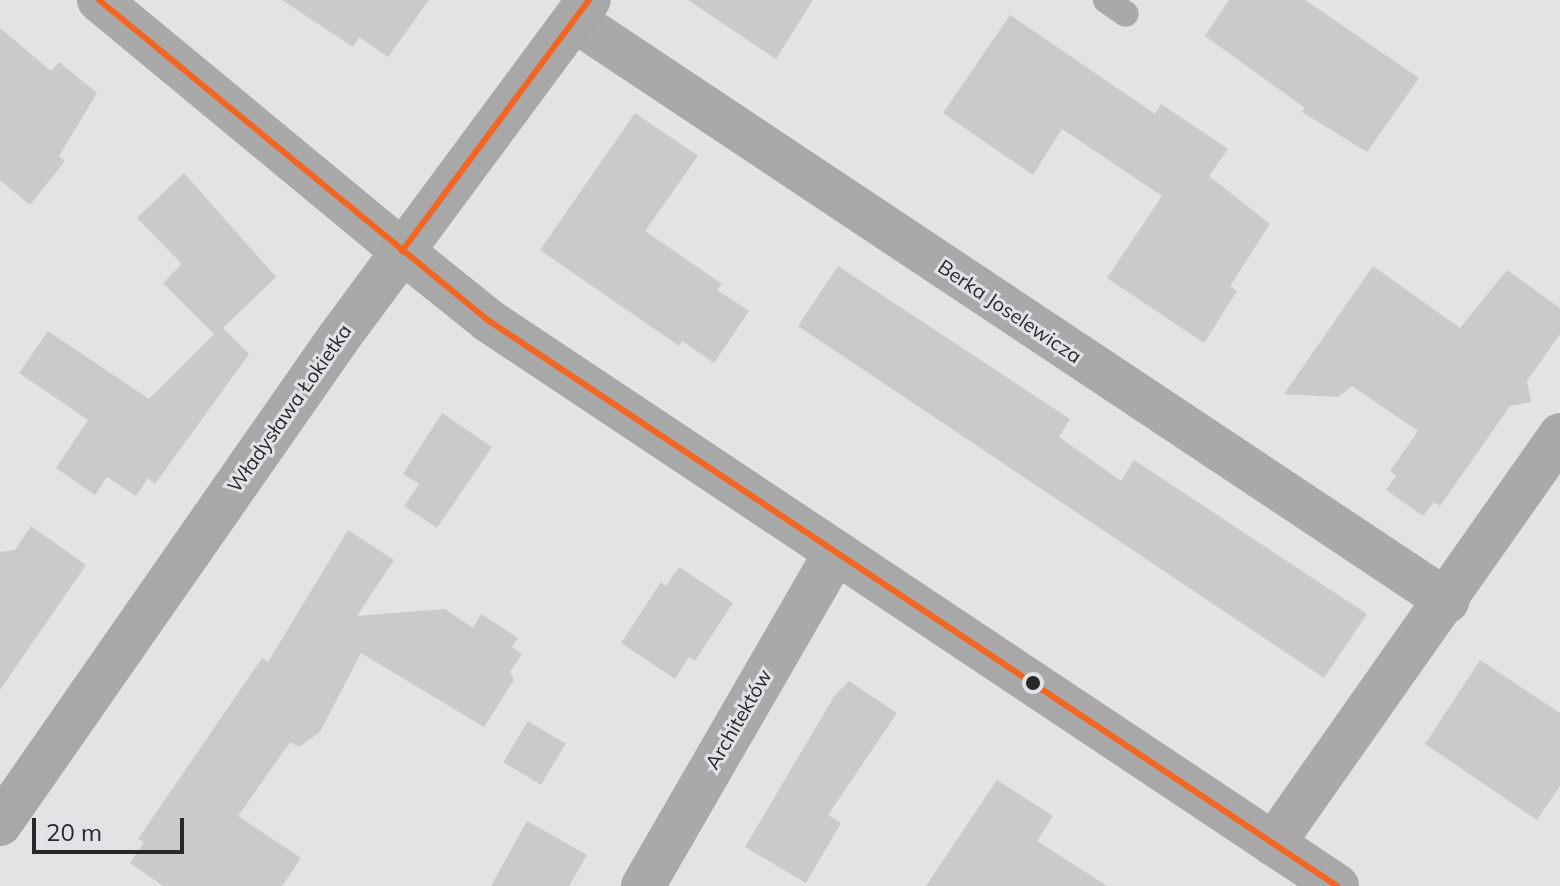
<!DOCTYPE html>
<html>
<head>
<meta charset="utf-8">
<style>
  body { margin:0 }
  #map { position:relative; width:1560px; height:886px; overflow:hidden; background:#e1e3e5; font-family:Mulish,sans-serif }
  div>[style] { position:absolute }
  .building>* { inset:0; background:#c9cacc; transform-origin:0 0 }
  .lane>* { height:26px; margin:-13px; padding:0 13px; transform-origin:13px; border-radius:13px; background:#aaa9a9 }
  .street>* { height:44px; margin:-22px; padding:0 22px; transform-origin:22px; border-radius:22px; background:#aaa9a9 }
  .secondary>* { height:44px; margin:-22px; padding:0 22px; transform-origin:22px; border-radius:22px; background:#a9a8a9 }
  .bus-1>* { height:6px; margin:-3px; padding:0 3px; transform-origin:3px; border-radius:3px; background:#f26522 }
  .dots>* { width:22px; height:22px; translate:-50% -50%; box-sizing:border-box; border:4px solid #dfe2e7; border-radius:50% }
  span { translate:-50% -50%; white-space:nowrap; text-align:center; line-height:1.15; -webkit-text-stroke:6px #dfe2e7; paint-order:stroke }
  .street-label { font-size:20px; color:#26282a }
  .scale { position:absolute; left:32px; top:818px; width:152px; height:36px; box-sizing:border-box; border:4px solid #26282a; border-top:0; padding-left:10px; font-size:24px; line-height:28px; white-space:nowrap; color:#26282a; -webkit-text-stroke:6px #dfe2e7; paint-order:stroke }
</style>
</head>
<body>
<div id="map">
  <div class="building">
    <i style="clip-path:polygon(282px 0,429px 0,388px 57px,359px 37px,353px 47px)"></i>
    <i style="clip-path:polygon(688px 0,813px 0,776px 59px)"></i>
    <i style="clip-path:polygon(1229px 0,1305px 0,1419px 78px,1367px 152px,1302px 112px,1305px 108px,1205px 36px)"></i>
    <i style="clip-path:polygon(1010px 15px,1155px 114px,1161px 104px,1228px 149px,1209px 176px,1270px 224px,1230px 286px,1237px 291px,1204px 343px,1107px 278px,1162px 196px,1062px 129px,1033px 175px,943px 113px)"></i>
    <i style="clip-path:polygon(0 28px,51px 71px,59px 62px,97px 93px,59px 156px,65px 161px,30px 205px,0 180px)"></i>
    <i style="clip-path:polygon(635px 113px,698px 156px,645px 231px,722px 284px,717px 290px,749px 311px,714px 363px,682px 341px,679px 346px,540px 250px)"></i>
    <i style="clip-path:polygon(184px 173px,276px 277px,223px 328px,249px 354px,155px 484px,148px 478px,136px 496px,107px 477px,95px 495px,56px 468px,88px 420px,19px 373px,48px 331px,149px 399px,214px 334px,163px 283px,182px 264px,137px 218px)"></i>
    <i style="clip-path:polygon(838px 266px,1070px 419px,1059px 437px,1121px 481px,1134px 460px,1367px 614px,1324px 678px,798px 326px)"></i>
    <i style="clip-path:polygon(1373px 266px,1460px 328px,1507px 270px,1560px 308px,1560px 334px,1527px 381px,1531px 402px,1510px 406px,1440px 506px,1434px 502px,1423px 516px,1386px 490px,1396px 476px,1390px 471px,1418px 431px,1352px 386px,1338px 397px,1284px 394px)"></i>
    <i style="clip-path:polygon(442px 413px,492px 447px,437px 528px,404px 506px,419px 484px,403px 474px)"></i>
    <i style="clip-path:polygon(31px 526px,86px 565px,0 690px,0 552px,15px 550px)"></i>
    <i style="clip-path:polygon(348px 530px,394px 560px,357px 616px,445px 609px,473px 628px,481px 614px,518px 638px,512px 647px,522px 654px,510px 672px,514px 680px,484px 727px,361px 653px,320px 732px,299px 747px,290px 742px,238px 816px,301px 858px,282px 886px,163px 886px,130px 863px,144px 842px,138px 839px,262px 658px,268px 662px)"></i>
    <i style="clip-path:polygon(679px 567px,733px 603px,695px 661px,689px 657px,675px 679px,621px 643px,661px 582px,666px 586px)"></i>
    <i style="clip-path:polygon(1480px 660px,1560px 713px,1560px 786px,1537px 820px,1425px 744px)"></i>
    <i style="clip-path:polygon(849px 681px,897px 713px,828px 815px,841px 823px,806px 883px,745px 847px,835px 695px)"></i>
    <i style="left:528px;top:721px;width:44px;height:48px;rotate:31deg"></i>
    <i style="clip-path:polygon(997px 780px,1053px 816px,1037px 841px,1107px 886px,926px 886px)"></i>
    <i style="clip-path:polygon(527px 821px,587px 855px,569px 886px,491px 886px)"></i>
  </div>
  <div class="lane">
    <i style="left:1106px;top:0;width:24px;rotate:35deg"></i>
  </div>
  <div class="street">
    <i style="left:99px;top:0;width:393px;rotate:39.6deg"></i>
    <i style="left:574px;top:20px;width:1049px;rotate:33.64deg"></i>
    <i style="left:1273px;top:844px;width:500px;rotate:-54.9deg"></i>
    <i style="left:643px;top:886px;width:384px;rotate:-60deg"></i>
  </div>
  <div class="secondary">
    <i style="left:402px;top:251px;width:112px;rotate:38.8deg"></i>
    <i style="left:489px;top:321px;width:1019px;rotate:33.67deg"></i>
    <i style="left:0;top:824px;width:590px;rotate:-55.15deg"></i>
    <i style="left:337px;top:340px;width:423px;rotate:-53.5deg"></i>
  </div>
  <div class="bus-1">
    <i style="left:99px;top:0;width:505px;rotate:39.46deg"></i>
    <i style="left:489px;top:321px;width:1019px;rotate:33.67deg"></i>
    <i style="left:402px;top:251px;width:313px;rotate:-53.3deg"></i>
  </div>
  <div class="dots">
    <i style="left:1033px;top:683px;background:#26282a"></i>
  </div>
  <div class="street-label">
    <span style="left:1010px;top:311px;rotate:34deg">Berka Joselewicza</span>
    <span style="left:289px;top:408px;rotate:-55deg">Władysława Łokietka</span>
    <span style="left:738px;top:719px;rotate:-60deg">Architektów</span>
  </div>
  <div class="scale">20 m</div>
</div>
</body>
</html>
